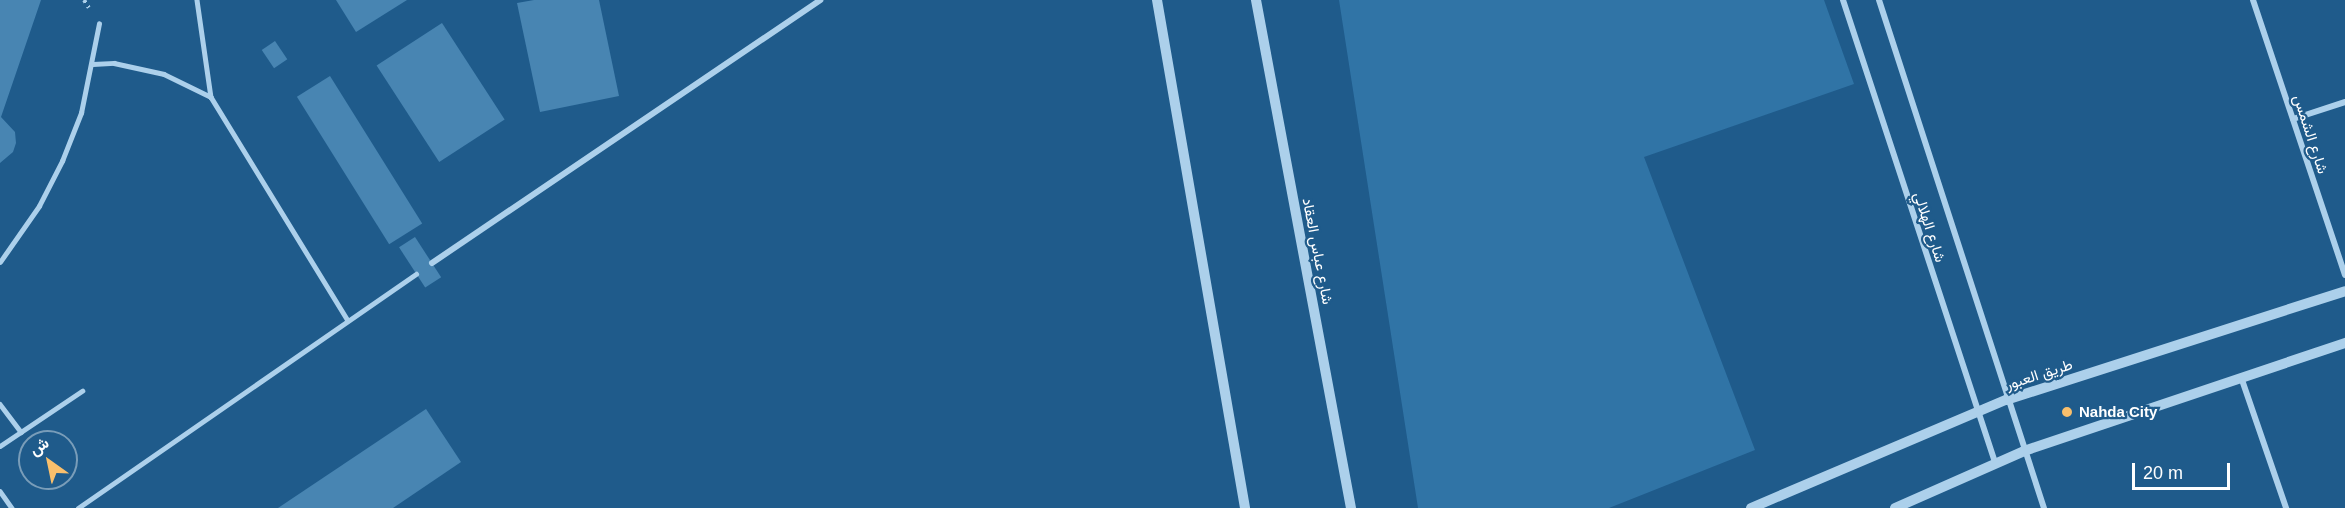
<!DOCTYPE html>
<html>
<head>
<meta charset="utf-8">
<style>
  body { margin:0 }
  #map { position:relative; width:2345px; height:508px; overflow:hidden; background:#1f5b8b; font-family:Arial,Vazirmatn,sans-serif }
  div>[style] { position:absolute }
  .green>* { inset:0; background:#3074a6 }
  .building>* { inset:0; background:#4885b2; transform-origin:0 0 }
  .path>* { height:4px; margin-top:-2px; transform-origin:0; background:repeating-linear-gradient(90deg,#acd0eb 0 3px,transparent 0 7.5px) }
  .service>* { height:4.5px; margin:-2.25px; padding:0 2.25px; transform-origin:2.25px; border-radius:2.25px; background:#acd0eb }
  .minor>* { height:6px; margin:-3px; padding:0 3px; transform-origin:3px; border-radius:3px; background:#acd0eb }
  .tertiary>* { height:10px; margin:-5px; padding:0 5px; transform-origin:5px; border-radius:5px; background:#acd0eb }
  .dots>* { width:16px; height:16px; translate:-50% -50%; box-sizing:border-box; border:3px solid #1f5b8b; border-radius:50% }
  span { translate:-50% -50%; white-space:nowrap; text-align:center; line-height:1.15; -webkit-text-stroke:4.5px #1f5b8b; paint-order:stroke }
  .street-label { font-size:15px; color:#fff }
  .poi-label { font-size:15px; color:#fff; font-weight:700 }
  .left { translate:0 -50%; text-align:left }
  .north { position:absolute; left:18px; top:430px; width:60px; height:60px; box-sizing:border-box; background:#1f5b8b; border:2px solid #799db9; border-radius:50%; rotate:327deg; font-size:16px; font-weight:700; line-height:24px; text-align:center; color:#fff }
  .north::after { content:''; display:block; margin:auto; width:21px; height:27px; background:#f9bf6c; clip-path:polygon(50% 0,100% 100%,50% 72%,0 100%) }
  .scale { position:absolute; left:2132px; top:463px; width:98px; height:27px; box-sizing:border-box; border:3px solid #fff; border-top:0; padding-left:8px; font-size:18px; line-height:21px; white-space:nowrap; color:#fff; -webkit-text-stroke:4px #1f5b8b; paint-order:stroke }
</style>
</head>
<body>
<div id="map">
  <div class="green">
    <i style="clip-path:polygon(1339px 0,1824px 0,1854px 84px,1644px 157px,1755px 450px,1609px 508px,1418px 508px)"></i>
  </div>
  <div class="building">
    <i style="clip-path:polygon(0 0,41px 0,1px 117px,15px 132px,16px 143px,13px 152px,0 163px)"></i>
    <i style="clip-path:polygon(336px 0,407px 0,356px 32px)"></i>
    <i style="clip-path:polygon(534px 0,599px 0,619px 96px,540px 112px,517px 3px)"></i>
    <i style="left:442px;top:23px;width:115px;height:78px;rotate:57deg"></i>
    <i style="left:275px;top:41px;width:22px;height:16px;rotate:56deg"></i>
    <i style="left:330px;top:76px;width:174px;height:39px;rotate:58deg"></i>
    <i style="left:415px;top:237px;width:48px;height:19px;rotate:57deg"></i>
    <i style="clip-path:polygon(426px 409px,461px 462px,393px 508px,278px 508px)"></i>
  </div>
  <div class="path">
    <i style="left:84px;top:0;width:9px;rotate:58deg"></i>
  </div>
  <div class="service">
    <i style="left:197px;top:0;width:98px;rotate:81.8deg"></i>
    <i style="left:93px;top:64px;width:21px;rotate:-3deg"></i>
    <i style="left:114px;top:63px;width:51px;rotate:12.4deg"></i>
    <i style="left:164px;top:74px;width:52px;rotate:26.1deg"></i>
    <i style="left:211px;top:97px;width:260px;rotate:58.5deg"></i>
    <i style="left:0;top:262px;width:68px;rotate:-55.1deg"></i>
    <i style="left:39px;top:206px;width:51px;rotate:-62.9deg"></i>
    <i style="left:62px;top:161px;width:52px;rotate:-68.4deg"></i>
    <i style="left:81px;top:113px;width:91px;rotate:-78.6deg"></i>
    <i style="left:0;top:404px;width:35px;rotate:53deg"></i>
    <i style="left:0;top:446px;width:99px;rotate:-33.9deg"></i>
    <i style="left:0;top:491px;width:21px;rotate:55deg"></i>
    <i style="left:78px;top:508px;width:411px;rotate:-34.7deg"></i>
  </div>
  <div class="minor">
    <i style="left:1843px;top:0;width:486px;rotate:71.8deg"></i>
    <i style="left:1879px;top:0;width:534px;rotate:72.01deg"></i>
    <i style="left:2253px;top:0;width:290px;rotate:71.5deg"></i>
    <i style="left:2293px;top:119px;width:55px;rotate:-18.1deg"></i>
    <i style="left:432px;top:263px;width:469px;rotate:-34.1deg"></i>
    <i style="left:2241px;top:377px;width:139px;rotate:71deg"></i>
  </div>
  <div class="tertiary">
    <i style="left:1157px;top:0;width:516px;rotate:80.17deg"></i>
    <i style="left:1256px;top:0;width:517px;rotate:79.41deg"></i>
    <i style="left:1751px;top:508px;width:277px;rotate:-23deg"></i>
    <i style="left:2006px;top:400px;width:356px;rotate:-17.8deg"></i>
    <i style="left:1895px;top:508px;width:141px;rotate:-23.8deg"></i>
    <i style="left:2024px;top:451px;width:339px;rotate:-18.6deg"></i>
  </div>
  <div class="dots">
    <i style="left:2067px;top:412px;background:#f9bf6c"></i>
  </div>
  <div class="street-label">
    <span style="left:2311px;top:134px;rotate:72deg">شارع الشمس</span>
    <span style="left:1930px;top:227px;rotate:72deg">شارع الهلالي</span>
    <span style="left:1318px;top:251px;rotate:79deg">شارع عباس العقاد</span>
    <span style="left:2039px;top:374px;rotate:-18deg">طريق العبور</span>
  </div>
  <div class="poi-label">
    <span class="left" style="left:2079px;top:412px">Nahda City</span>
  </div>
  <div class="north">ش</div>
  <div class="scale">20 m</div>
</div>
</body>
</html>
